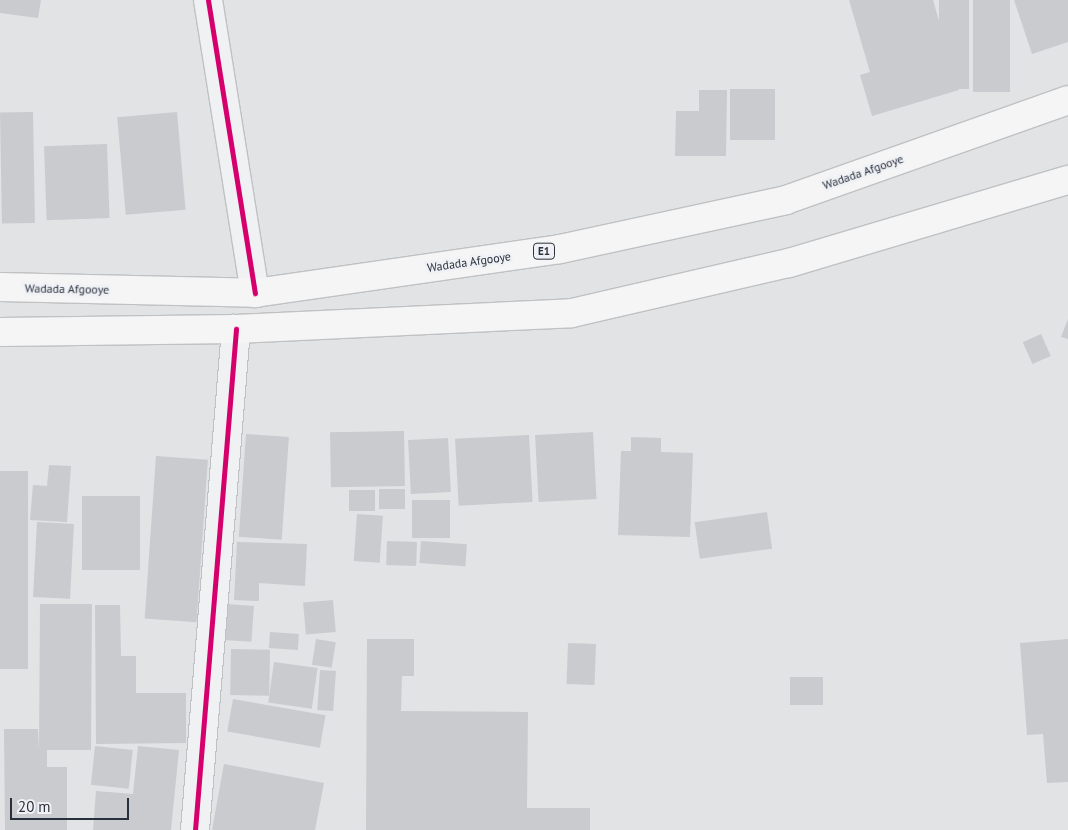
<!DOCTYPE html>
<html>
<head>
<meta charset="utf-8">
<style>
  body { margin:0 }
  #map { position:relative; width:1068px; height:830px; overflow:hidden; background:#e1e3e5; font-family:"PT Sans",sans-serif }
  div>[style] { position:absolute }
  .building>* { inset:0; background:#c9cbce; transform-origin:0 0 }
  .roads { filter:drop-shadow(1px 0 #bfc1c3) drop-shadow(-1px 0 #bfc1c3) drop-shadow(0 1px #bfc1c3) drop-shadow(0 -1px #bfc1c3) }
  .street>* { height:28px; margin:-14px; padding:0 14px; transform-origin:14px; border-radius:14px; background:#f0f1f3 }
  .highway>* { height:28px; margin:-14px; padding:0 14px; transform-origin:14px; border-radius:14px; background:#f5f5f6 }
  .cycleway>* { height:5px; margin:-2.5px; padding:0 2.5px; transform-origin:2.5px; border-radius:2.5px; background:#d6006c }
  span { translate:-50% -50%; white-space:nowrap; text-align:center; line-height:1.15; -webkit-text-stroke:5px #eff1f5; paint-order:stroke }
  .shield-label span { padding:1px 4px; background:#eff1f5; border:1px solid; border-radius:4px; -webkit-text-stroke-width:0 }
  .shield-label { font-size:11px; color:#29303d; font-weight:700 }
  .street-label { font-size:12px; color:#29303d }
  .scale { position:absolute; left:10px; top:798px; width:119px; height:22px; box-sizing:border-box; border:2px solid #29303d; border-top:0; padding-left:6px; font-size:15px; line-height:18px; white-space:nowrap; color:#29303d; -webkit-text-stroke:4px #eff1f5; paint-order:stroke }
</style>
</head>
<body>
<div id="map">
  <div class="building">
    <i style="clip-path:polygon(0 0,41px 0,38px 18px,0 13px)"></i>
    <i style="clip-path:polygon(849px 0,933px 0,959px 90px,872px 116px,860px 75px,870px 72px)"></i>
    <i style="left:939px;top:0;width:30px;height:89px"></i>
    <i style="left:973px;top:0;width:37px;height:92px"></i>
    <i style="clip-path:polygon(1014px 0,1068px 0,1068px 42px,1032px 54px)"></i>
    <i style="left:730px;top:89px;width:45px;height:51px"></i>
    <i style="clip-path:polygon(699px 90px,727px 90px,726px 156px,675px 156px,676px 111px,699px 111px)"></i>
    <i style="left:33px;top:112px;width:111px;height:33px;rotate:89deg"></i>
    <i style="left:177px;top:112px;width:98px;height:60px;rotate:85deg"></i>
    <i style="left:107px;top:144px;width:74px;height:63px;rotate:88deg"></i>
    <i style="clip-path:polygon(1068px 319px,1068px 339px,1061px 337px)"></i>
    <i style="left:1041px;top:334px;width:24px;height:20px;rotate:66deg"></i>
    <i style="left:404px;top:431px;width:55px;height:74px;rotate:89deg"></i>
    <i style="left:593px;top:432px;width:67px;height:58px;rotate:87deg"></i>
    <i style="left:246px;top:434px;width:43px;height:103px;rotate:4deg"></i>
    <i style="left:529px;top:435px;width:67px;height:74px;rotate:87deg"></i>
    <i style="clip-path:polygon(631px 437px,661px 438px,661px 452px,693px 453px,690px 537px,618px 535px,621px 451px,631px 451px)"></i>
    <i style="left:448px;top:438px;width:54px;height:40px;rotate:87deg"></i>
    <i style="left:156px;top:456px;width:52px;height:163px;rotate:4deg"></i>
    <i style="clip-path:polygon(49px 465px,71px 466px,67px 522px,30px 520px,33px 485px,47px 486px)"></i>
    <i style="left:0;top:471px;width:28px;height:198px"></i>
    <i style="left:379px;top:489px;width:26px;height:20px"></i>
    <i style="left:349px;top:490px;width:26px;height:21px"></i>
    <i style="left:82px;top:496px;width:58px;height:74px"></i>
    <i style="left:412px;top:500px;width:38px;height:38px"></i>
    <i style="left:767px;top:512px;width:37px;height:73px;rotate:82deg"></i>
    <i style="left:357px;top:514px;width:26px;height:47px;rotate:4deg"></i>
    <i style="left:37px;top:522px;width:37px;height:75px;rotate:3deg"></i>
    <i style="left:387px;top:541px;width:30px;height:24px;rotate:2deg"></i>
    <i style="left:421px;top:541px;width:46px;height:22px;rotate:4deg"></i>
    <i style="clip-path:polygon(237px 542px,307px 544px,305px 586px,259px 583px,259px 601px,234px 600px)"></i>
    <i style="left:333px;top:600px;width:32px;height:30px;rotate:85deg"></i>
    <i style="clip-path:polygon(40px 604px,92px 604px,91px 750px,47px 750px,47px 767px,67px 767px,67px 830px,5px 830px,4px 729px,38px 729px,39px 751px)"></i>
    <i style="left:226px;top:604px;width:28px;height:36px;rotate:4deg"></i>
    <i style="clip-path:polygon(95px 605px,120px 605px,121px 656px,136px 656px,136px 693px,186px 693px,186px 743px,96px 744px)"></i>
    <i style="left:270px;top:632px;width:29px;height:16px;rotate:4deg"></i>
    <i style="left:316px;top:639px;width:20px;height:26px;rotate:9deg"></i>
    <i style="clip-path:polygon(367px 639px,414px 639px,414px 676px,402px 676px,401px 711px,528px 712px,527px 808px,590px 808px,590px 830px,366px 830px)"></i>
    <i style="clip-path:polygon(1068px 639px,1068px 782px,1047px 783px,1043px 734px,1027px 735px,1020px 643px)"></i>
    <i style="left:568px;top:643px;width:28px;height:41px;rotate:2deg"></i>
    <i style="left:231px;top:649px;width:39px;height:46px;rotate:1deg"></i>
    <i style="left:274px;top:662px;width:44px;height:41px;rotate:8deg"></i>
    <i style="left:320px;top:670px;width:16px;height:40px;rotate:4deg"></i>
    <i style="left:790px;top:677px;width:33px;height:28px"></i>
    <i style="left:233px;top:699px;width:94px;height:33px;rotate:10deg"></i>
    <i style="left:95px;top:746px;width:38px;height:39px;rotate:6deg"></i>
    <i style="clip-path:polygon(138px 746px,179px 750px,171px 830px,93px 830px,96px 791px,133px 794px)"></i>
    <i style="clip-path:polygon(224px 764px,324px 783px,315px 830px,212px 830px)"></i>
  </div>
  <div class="roads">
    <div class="street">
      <i style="left:208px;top:0;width:297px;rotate:80.9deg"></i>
      <i style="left:195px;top:830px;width:503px;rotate:-85.32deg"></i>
    </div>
    <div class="highway">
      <i style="left:0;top:287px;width:255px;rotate:1.3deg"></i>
      <i style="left:255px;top:293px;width:308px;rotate:-8.2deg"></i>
      <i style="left:560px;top:249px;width:231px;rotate:-12.2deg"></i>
      <i style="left:786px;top:200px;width:299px;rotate:-19.5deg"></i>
      <i style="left:0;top:332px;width:236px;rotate:-0.7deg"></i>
      <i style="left:236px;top:329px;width:336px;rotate:-2.7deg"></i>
      <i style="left:572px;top:313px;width:223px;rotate:-13deg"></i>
      <i style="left:789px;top:263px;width:291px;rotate:-16.6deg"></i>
    </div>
  </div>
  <div class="cycleway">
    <i style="left:208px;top:0;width:297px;rotate:80.9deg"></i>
    <i style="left:195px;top:830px;width:503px;rotate:-85.32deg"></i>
  </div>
  <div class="shield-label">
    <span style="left:544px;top:251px">E1</span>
  </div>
  <div class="street-label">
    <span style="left:863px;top:172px;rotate:-19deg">Wadada Afgooye</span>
    <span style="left:469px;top:262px;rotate:-8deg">Wadada Afgooye</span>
    <span style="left:67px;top:289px;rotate:1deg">Wadada Afgooye</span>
  </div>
  <div class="scale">20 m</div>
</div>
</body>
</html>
